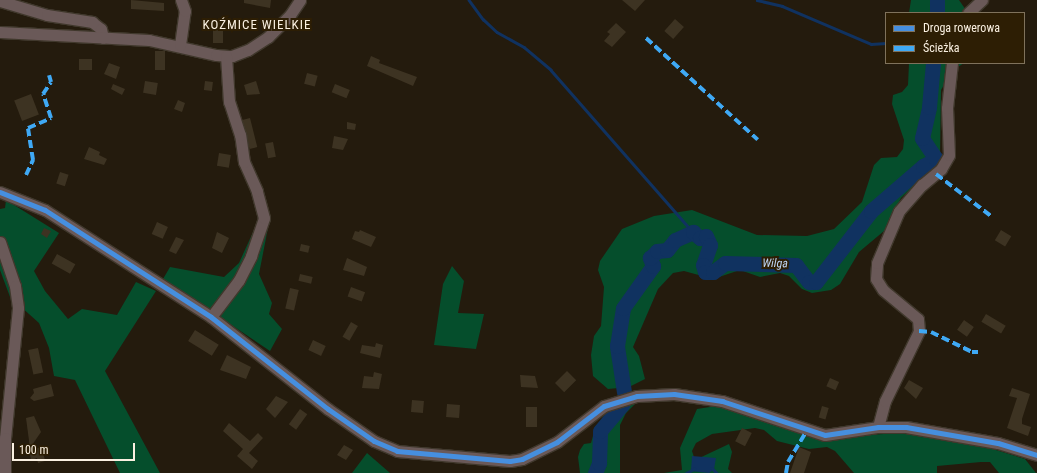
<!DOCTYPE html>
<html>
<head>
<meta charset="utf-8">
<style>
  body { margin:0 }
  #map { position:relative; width:1037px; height:473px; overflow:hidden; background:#241b0d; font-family:"Roboto Condensed",sans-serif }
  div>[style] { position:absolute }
  .green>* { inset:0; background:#054e2c }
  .water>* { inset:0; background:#103260 }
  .stream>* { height:2.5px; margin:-1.25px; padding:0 1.25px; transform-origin:1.25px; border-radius:1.25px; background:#103260 }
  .river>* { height:15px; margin:-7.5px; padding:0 7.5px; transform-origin:7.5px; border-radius:7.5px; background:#103260 }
  .building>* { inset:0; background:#3d3322; transform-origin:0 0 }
  .roads { filter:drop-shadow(1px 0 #40382c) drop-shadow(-1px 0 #40382c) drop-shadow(0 1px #40382c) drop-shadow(0 -1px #40382c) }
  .minor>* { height:11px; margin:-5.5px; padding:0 5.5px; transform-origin:5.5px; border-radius:5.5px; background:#6a5958 }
  .quiet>* { height:4px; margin-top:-2px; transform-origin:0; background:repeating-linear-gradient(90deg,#3fa9f5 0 8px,transparent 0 12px) }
  .cycleway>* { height:5px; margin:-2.5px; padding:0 2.5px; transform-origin:2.5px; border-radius:2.5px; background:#468fdf }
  span { translate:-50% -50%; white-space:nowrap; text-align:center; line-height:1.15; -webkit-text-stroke:4px #2d1e04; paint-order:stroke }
  .water-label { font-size:12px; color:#bfd6f7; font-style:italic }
  .quarter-label { font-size:13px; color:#faf0e1; letter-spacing:1px }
  .legend { position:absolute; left:885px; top:12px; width:140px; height:52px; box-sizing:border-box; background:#2d1e04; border:1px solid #7f725c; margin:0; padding:5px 7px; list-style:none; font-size:12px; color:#faf0e1 }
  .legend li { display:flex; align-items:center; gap:8px; height:20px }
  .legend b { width:20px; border:1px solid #7f725c }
  .scale { position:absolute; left:12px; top:443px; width:123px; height:18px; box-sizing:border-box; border:2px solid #faf0e1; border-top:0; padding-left:5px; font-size:12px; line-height:14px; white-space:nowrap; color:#faf0e1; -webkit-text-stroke:3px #2d1e04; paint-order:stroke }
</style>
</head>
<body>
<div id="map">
  <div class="green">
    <i style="clip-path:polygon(911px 0,959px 0,968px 13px,909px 13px)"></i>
    <i style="clip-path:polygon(909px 63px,964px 63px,952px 71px,941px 90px,940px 157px,935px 166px,901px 198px,884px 231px,859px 252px,840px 284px,831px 290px,812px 293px,802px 289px,789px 276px,780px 273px,760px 277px,740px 270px,713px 279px,684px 271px,673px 273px,658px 289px,633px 347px,639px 356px,645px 379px,629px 387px,608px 389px,593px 376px,591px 355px,594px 336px,601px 326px,604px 287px,598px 270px,600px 261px,622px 229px,654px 216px,692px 210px,757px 235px,807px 236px,834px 229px,862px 202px,874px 165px,881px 158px,897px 157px,903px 149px,904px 140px,892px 104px,893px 95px,902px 92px,908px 85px)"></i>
    <i style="clip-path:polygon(6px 200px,59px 233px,34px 271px,45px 291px,68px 319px,82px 309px,117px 315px,136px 282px,156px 291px,105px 371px,160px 473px,120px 473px,75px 380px,54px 376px,49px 348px,39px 323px,10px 297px,0 270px,0 209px,5px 208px)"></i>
    <i style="clip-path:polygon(258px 221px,268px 228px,259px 274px,272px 303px,269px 314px,282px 329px,270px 351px,163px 279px,170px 267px,224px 277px,239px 263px)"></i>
    <i style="clip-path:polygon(452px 266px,464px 281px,458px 313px,484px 314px,476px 349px,434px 345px,443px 284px)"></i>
    <i style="clip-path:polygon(638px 401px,626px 413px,620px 425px,620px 473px,580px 473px,578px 457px,580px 450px,584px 444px,591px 443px,595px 429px,603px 417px,621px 406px)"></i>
    <i style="clip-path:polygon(723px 405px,808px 436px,825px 438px,898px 433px,960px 439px,1025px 459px,1036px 473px,999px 473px,990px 462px,981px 462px,937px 466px,937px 473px,854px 473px,835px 451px,827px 447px,809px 449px,777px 441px,764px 430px,755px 428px,712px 434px,696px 443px,692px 451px,695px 460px,729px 444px,732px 452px,728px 469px,732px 473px,664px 473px,682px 470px,680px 448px,697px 409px)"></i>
    <i style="clip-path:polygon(367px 453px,390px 473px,352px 473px)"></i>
  </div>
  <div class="water">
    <i style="clip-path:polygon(692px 456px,716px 458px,714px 469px,709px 473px,691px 471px)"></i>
  </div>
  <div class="stream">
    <i style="left:469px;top:0;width:24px;rotate:54deg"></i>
    <i style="left:483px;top:19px;width:19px;rotate:43deg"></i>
    <i style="left:497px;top:32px;width:31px;rotate:29deg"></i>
    <i style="left:524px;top:47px;width:35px;rotate:40deg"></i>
    <i style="left:551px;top:70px;width:215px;rotate:48.8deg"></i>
    <i style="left:757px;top:0;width:26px;rotate:13deg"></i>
    <i style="left:782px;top:6px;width:97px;rotate:23.1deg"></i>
    <i style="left:871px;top:44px;width:15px;rotate:-4deg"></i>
    <i style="left:598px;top:468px;width:5px;rotate:68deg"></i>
    <i style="left:712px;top:468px;width:7px;rotate:45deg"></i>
    <i style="left:686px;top:473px;width:9px;rotate:-27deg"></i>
  </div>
  <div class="river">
    <i style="left:937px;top:13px;width:13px;rotate:-90deg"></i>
    <i style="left:624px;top:392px;width:47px;rotate:-98.7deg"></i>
    <i style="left:617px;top:346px;width:38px;rotate:-81deg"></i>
    <i style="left:623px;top:308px;width:52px;rotate:-54.5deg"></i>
    <i style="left:653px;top:266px;width:9px;rotate:-111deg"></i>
    <i style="left:650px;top:258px;width:10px;rotate:-45deg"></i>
    <i style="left:657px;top:251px;width:10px;rotate:-6deg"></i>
    <i style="left:667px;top:250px;width:13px;rotate:-51deg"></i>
    <i style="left:675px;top:240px;width:20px;rotate:-24deg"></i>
    <i style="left:693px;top:232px;width:9px;rotate:41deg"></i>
    <i style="left:700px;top:238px;width:6px;rotate:-18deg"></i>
    <i style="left:706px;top:236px;width:10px;rotate:66deg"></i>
    <i style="left:710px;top:245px;width:21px;rotate:109deg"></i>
    <i style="left:703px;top:265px;width:7px;rotate:74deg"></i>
    <i style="left:705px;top:272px;width:8px"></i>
    <i style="left:713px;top:272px;width:15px;rotate:-37deg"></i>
    <i style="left:725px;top:263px;width:71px;rotate:1.6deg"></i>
    <i style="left:796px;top:265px;width:21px;rotate:53deg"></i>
    <i style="left:809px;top:282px;width:7px"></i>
    <i style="left:816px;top:282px;width:90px;rotate:-52.2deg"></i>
    <i style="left:871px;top:211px;width:69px;rotate:-40.9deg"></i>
    <i style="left:923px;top:166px;width:15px;rotate:-28deg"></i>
    <i style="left:936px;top:159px;width:25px;rotate:-124deg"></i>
    <i style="left:922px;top:138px;width:32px;rotate:-77deg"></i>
    <i style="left:929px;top:107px;width:44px;rotate:-84.8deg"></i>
    <i style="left:595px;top:473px;width:11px;rotate:-68deg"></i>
    <i style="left:599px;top:463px;width:32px;rotate:-88deg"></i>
    <i style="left:600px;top:431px;width:35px;rotate:-50deg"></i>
  </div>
  <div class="building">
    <i style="clip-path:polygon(131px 0,164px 3px,164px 11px,131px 9px)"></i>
    <i style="clip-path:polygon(244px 0,271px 0,270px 8px,244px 3px)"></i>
    <i style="clip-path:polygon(622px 0,645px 0,635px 11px)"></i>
    <i style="left:675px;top:19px;width:12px;height:16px;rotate:42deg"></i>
    <i style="left:223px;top:20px;width:23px;height:10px;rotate:90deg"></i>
    <i style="clip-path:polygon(616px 23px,626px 32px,612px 47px,604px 41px,610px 34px,607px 32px)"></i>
    <i style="left:155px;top:51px;width:10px;height:19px"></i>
    <i style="clip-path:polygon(371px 56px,380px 60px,379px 63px,417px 77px,413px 86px,367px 66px)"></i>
    <i style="left:79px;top:59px;width:13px;height:11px"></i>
    <i style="clip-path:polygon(109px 63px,120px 67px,116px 79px,104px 74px)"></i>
    <i style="left:307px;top:73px;width:11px;height:11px;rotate:15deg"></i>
    <i style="left:145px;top:81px;width:13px;height:12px;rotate:9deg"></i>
    <i style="left:205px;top:81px;width:8px;height:9px;rotate:7deg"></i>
    <i style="clip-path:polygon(256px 81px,260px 94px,247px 95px,244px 85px)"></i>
    <i style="clip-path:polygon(113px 84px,125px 89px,122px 95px,111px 89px)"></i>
    <i style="left:335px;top:84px;width:16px;height:9px;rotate:22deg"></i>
    <i style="left:31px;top:94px;width:22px;height:18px;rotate:69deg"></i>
    <i style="clip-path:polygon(178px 100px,185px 103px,182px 112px,174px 109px)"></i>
    <i style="left:250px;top:118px;width:30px;height:8px;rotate:76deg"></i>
    <i style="clip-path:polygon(347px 122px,356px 124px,355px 130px,347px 129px)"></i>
    <i style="clip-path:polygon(334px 136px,348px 139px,343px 150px,332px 148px)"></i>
    <i style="left:273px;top:142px;width:15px;height:8px;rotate:79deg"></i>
    <i style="clip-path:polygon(89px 147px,100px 152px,99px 155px,107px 159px,104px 165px,84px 159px)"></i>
    <i style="left:219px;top:153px;width:12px;height:13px;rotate:9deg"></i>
    <i style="left:60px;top:172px;width:9px;height:12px;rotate:18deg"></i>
    <i style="left:157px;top:222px;width:12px;height:13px;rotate:24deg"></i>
    <i style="clip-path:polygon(44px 228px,51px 231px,47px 238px,41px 234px)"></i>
    <i style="clip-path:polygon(360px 230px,376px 237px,371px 247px,352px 239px,355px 231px,359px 232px)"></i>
    <i style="left:1001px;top:230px;width:12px;height:12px;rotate:31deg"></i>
    <i style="clip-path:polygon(217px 232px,229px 238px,222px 253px,212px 248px)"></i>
    <i style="clip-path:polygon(176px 237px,184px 240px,176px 254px,169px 251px)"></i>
    <i style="left:301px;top:244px;width:9px;height:7px;rotate:13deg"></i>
    <i style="left:57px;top:254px;width:21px;height:11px;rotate:29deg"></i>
    <i style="clip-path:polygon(347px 258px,367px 267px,364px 276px,343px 270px)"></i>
    <i style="left:300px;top:274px;width:13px;height:7px;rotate:13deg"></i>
    <i style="left:351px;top:287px;width:15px;height:10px;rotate:20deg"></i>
    <i style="left:290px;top:288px;width:9px;height:21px;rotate:13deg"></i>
    <i style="left:986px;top:314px;width:23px;height:9px;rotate:31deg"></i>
    <i style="left:964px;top:320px;width:12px;height:12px;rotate:35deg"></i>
    <i style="left:351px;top:322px;width:8px;height:17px;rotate:30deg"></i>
    <i style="left:195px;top:330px;width:28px;height:13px;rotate:32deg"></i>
    <i style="left:313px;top:340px;width:14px;height:11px;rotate:25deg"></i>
    <i style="clip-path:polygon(376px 343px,383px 345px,380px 358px,360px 353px,362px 345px,375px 347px)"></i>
    <i style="left:38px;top:348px;width:25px;height:10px;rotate:78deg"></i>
    <i style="clip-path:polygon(227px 355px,251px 367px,246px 379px,220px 370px)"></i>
    <i style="left:567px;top:371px;width:13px;height:17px;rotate:45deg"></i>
    <i style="clip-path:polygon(374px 372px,382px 374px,379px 389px,362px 388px,364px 376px,373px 377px)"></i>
    <i style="clip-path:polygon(520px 375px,535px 376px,538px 388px,521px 387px)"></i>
    <i style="left:830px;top:378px;width:10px;height:9px;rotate:24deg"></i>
    <i style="clip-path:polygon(909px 380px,923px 388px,916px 399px,904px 388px)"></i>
    <i style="clip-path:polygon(51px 384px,54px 396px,34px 401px,30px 398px,34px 393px,33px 389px)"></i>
    <i style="clip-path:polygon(1012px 388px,1030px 394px,1022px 419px,1022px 424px,1031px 427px,1028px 436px,1007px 428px,1017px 398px,1009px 396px)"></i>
    <i style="clip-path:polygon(276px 396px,288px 402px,275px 418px,266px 409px)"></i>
    <i style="left:412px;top:400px;width:12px;height:12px;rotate:5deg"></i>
    <i style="left:447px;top:404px;width:13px;height:13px;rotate:4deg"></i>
    <i style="left:822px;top:406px;width:7px;height:12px;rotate:16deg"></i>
    <i style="left:526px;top:407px;width:11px;height:20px"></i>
    <i style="left:300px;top:409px;width:9px;height:19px;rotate:36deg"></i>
    <i style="clip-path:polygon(34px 416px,41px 432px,30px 448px,26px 418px)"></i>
    <i style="clip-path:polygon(229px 423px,250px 441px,258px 433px,263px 438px,249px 453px,258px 461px,252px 469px,237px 456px,243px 449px,223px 431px)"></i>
    <i style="left:742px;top:428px;width:11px;height:15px;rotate:27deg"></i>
    <i style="clip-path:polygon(344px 445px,353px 450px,346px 460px,337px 455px)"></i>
    <i style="clip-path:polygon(42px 447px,45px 461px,38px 463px,37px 458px,31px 460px,29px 450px)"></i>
    <i style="clip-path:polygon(799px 447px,811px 452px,804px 473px,790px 473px)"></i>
  </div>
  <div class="roads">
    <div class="minor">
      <i style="left:0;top:1px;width:49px;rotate:16.6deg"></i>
      <i style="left:47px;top:15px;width:46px;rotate:8.8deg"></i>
      <i style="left:92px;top:22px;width:11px;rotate:38deg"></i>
      <i style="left:101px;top:29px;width:9px;rotate:77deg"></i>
      <i style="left:968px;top:13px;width:19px;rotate:-43deg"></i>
      <i style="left:0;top:32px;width:149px;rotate:3.1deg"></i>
      <i style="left:149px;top:40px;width:69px;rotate:12.6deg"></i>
      <i style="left:216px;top:55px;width:16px;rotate:4deg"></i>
      <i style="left:232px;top:56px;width:17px;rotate:-21deg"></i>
      <i style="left:248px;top:50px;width:24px;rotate:-33deg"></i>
      <i style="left:268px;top:37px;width:31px;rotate:-45deg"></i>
      <i style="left:290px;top:15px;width:18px;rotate:-56deg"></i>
      <i style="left:180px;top:45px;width:34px;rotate:-82deg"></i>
      <i style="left:185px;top:11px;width:12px;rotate:-110deg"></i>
      <i style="left:0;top:192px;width:48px;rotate:21.8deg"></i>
      <i style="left:45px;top:210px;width:197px;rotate:32.8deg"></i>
      <i style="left:211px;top:317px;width:149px;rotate:38.2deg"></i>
      <i style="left:328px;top:409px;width:56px;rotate:34.8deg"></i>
      <i style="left:374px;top:441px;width:25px;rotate:23deg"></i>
      <i style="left:397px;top:451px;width:113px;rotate:5.1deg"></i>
      <i style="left:510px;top:461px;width:12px;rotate:-9deg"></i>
      <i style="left:522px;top:459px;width:39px;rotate:-26deg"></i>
      <i style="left:557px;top:442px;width:59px;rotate:-37.5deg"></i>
      <i style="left:604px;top:406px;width:34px;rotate:-17deg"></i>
      <i style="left:637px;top:396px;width:37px;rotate:-3deg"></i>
      <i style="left:674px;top:394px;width:49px;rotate:8.3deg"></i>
      <i style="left:722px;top:401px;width:108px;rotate:18.3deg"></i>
      <i style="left:825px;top:435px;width:54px;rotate:-8.6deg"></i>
      <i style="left:878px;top:427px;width:28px"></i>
      <i style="left:906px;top:427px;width:93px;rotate:9.9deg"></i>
      <i style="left:998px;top:443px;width:41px;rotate:17.1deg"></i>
      <i style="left:0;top:242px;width:46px;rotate:71.2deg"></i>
      <i style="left:15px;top:286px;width:22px;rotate:82deg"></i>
      <i style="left:18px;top:308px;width:131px;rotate:95.7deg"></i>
      <i style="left:5px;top:438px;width:35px;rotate:90deg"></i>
      <i style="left:211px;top:317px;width:46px;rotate:-52.9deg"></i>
      <i style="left:239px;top:280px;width:27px;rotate:-63deg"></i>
      <i style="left:251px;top:256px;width:40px;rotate:-71.1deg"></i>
      <i style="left:264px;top:218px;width:28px;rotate:-105deg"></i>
      <i style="left:257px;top:191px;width:32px;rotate:-114deg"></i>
      <i style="left:244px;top:162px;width:27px;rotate:-98deg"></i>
      <i style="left:240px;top:135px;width:35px;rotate:-108deg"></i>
      <i style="left:229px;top:102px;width:46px;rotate:-93.7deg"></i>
      <i style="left:878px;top:427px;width:27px;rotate:-75deg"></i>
      <i style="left:885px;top:401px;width:78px;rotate:-64.1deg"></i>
      <i style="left:919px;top:331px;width:12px;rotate:-95deg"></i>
      <i style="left:918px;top:319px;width:45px;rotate:-140.4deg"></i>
      <i style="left:883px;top:290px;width:13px;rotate:-122deg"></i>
      <i style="left:876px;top:279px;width:16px;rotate:-86deg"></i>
      <i style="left:877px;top:263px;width:56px;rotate:-67.1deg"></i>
      <i style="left:899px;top:211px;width:35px;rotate:-49deg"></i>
      <i style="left:922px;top:185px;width:25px;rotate:-40deg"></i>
      <i style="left:941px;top:169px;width:16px;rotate:-60deg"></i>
      <i style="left:949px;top:155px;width:47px;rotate:-92.4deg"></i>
      <i style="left:947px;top:108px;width:45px;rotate:-83.7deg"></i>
    </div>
  </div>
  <div class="quiet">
    <i style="left:646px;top:38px;width:151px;rotate:42.3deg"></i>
    <i style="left:936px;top:174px;width:69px;rotate:37.4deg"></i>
    <i style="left:26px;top:175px;width:17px;rotate:-65deg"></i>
    <i style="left:33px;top:160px;width:32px;rotate:-99deg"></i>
    <i style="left:28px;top:128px;width:25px;rotate:-23deg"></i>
    <i style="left:51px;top:118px;width:25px;rotate:-108deg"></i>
    <i style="left:43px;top:94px;width:14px;rotate:-56deg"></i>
    <i style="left:51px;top:82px;width:7px;rotate:-106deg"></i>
    <i style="left:919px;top:331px;width:12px;rotate:5deg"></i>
    <i style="left:931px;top:332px;width:46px;rotate:26deg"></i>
    <i style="left:972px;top:352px;width:6px"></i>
    <i style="left:786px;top:473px;width:11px;rotate:-80deg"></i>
    <i style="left:788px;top:462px;width:37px;rotate:-59deg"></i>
  </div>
  <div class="cycleway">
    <i style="left:0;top:192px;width:48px;rotate:21.8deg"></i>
    <i style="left:45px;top:210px;width:197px;rotate:32.8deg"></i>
    <i style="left:211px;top:317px;width:149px;rotate:38.2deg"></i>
    <i style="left:328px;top:409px;width:56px;rotate:34.8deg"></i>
    <i style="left:374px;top:441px;width:25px;rotate:23deg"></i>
    <i style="left:397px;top:451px;width:113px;rotate:5.1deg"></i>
    <i style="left:510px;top:461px;width:12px;rotate:-9deg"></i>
    <i style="left:522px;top:459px;width:39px;rotate:-26deg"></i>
    <i style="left:557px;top:442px;width:59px;rotate:-37.5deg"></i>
    <i style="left:604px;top:406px;width:34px;rotate:-17deg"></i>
    <i style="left:637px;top:396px;width:37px;rotate:-3deg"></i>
    <i style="left:674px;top:394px;width:49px;rotate:8.3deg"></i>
    <i style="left:722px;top:401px;width:108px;rotate:18.3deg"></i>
    <i style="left:825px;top:435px;width:54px;rotate:-8.6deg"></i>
    <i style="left:878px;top:427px;width:28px"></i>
    <i style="left:906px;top:427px;width:93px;rotate:9.9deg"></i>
    <i style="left:998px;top:443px;width:41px;rotate:17.1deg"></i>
  </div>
  <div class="water-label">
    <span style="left:775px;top:264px;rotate:1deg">Wilga</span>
  </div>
  <div class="quarter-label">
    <span style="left:257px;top:25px">KOŹMICE WIELKIE</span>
  </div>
  <ul class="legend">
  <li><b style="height:5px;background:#468fdf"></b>Droga rowerowa</li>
  <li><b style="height:5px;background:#3fa9f5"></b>Ścieżka</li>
  </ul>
  <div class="scale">100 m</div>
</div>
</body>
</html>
